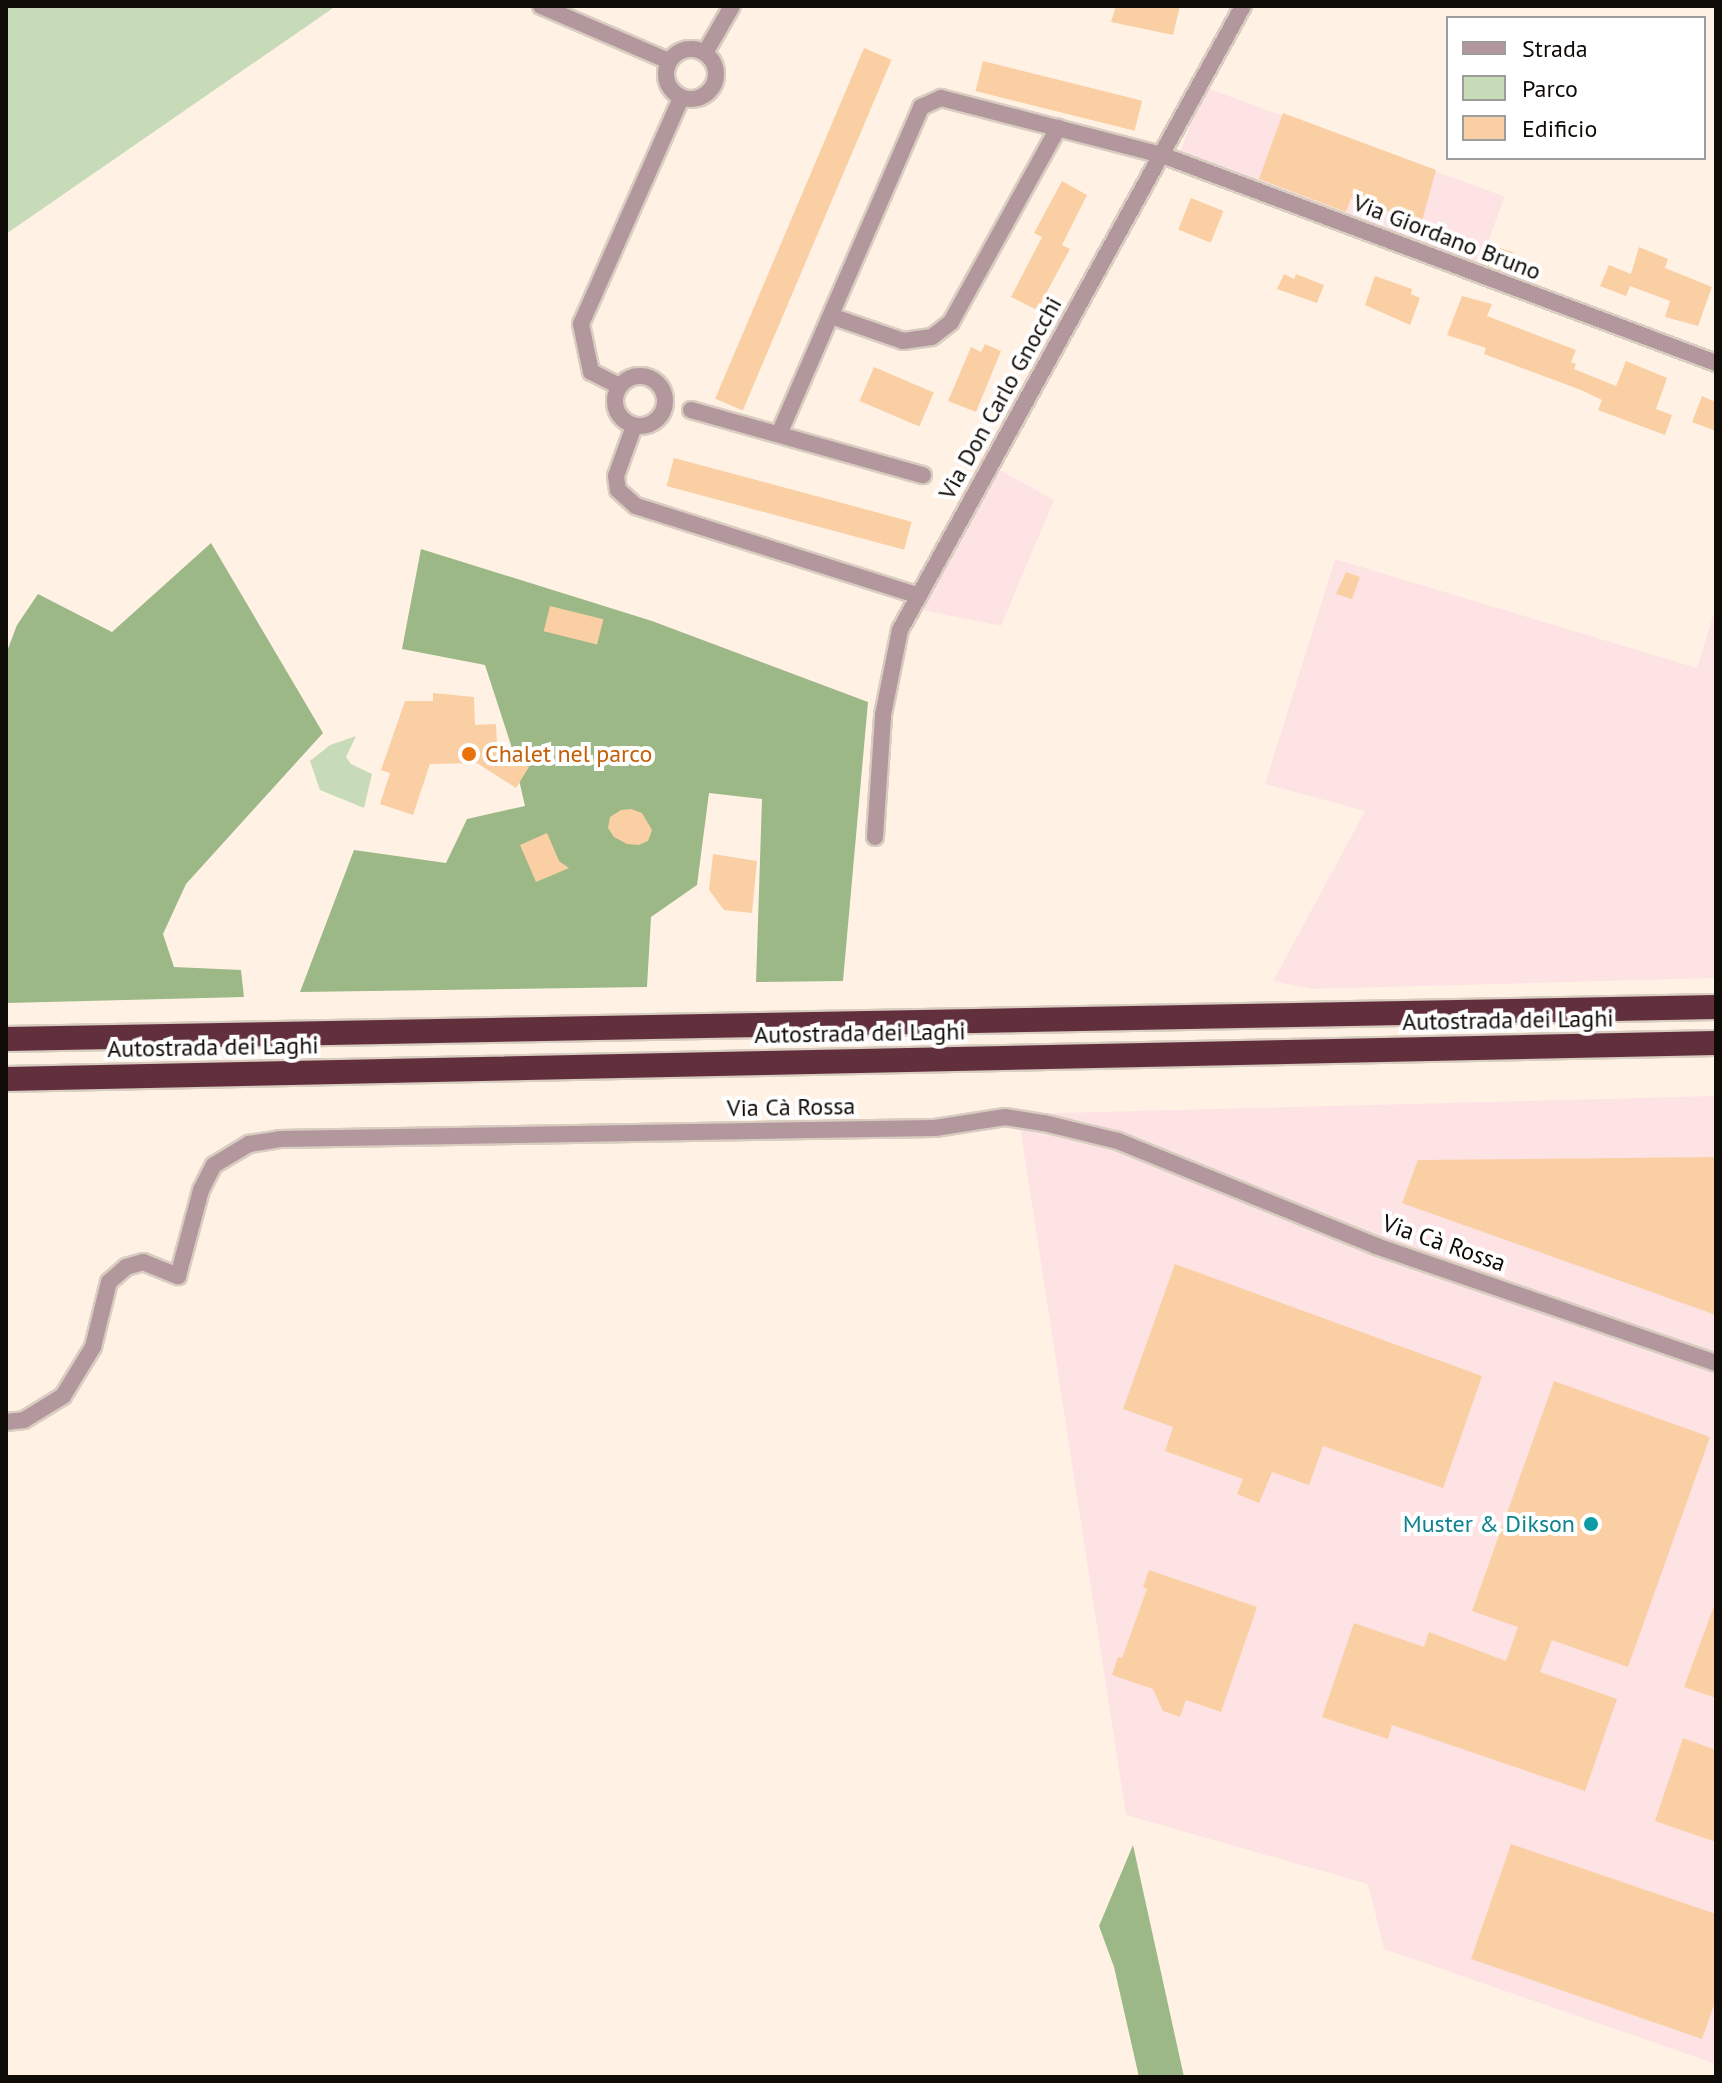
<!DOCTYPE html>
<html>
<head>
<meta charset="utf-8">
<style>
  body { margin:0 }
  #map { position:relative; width:1722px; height:2083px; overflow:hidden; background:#fff2e5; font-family:"PT Sans",sans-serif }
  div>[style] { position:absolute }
  .industrial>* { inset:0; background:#fee3e4; transform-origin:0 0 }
  .green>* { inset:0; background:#c8dbb9 }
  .forest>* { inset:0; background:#9db887 }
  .building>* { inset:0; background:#facfa4; transform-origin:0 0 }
  .roads { filter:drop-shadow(2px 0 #d9cdc1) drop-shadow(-2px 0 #d9cdc1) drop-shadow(0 2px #d9cdc1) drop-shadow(0 -2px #d9cdc1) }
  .street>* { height:16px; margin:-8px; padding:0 8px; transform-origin:8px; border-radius:8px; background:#b2979c }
  .street>.ring { margin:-8px; padding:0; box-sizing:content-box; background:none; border:16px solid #b2979c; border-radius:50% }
  .highway>* { height:24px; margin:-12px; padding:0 12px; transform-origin:12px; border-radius:12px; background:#62303d }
  .dots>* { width:22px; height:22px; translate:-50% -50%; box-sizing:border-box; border:4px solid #fff; border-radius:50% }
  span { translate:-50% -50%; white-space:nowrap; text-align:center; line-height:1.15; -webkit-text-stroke:8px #fff; paint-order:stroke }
  .street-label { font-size:24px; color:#0f0b07 }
  .food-label { font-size:24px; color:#c56008 }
  .left { translate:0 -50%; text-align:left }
  .culture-label { font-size:24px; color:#0d838f }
  .right { translate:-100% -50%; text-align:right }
  .frame { position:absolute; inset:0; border:8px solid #0f0b07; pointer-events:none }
  .legend { position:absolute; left:1446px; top:16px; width:260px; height:144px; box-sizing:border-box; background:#fff; border:2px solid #9f9d9c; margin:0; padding:10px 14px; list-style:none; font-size:24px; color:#0f0b07 }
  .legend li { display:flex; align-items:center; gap:16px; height:40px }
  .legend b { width:40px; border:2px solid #9f9d9c }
</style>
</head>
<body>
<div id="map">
  <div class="industrial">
    <i style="left:1204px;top:87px;width:320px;height:84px;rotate:20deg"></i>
    <i style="clip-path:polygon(996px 468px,1054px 500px,1001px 626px,912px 608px)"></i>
    <i style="clip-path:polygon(1335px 559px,1697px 668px,1716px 606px,1716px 978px,1311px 989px,1273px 981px,1365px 811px,1265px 784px)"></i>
    <i style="clip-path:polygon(1716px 1096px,1716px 2064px,1384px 1949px,1368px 1884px,1126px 1815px,1018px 1114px)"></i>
  </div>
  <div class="green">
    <i style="clip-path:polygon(6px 6px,336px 6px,6px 234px)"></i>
    <i style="clip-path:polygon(356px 736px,346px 757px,351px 764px,372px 774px,364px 808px,320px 790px,310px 761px,330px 745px)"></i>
  </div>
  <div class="forest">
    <i style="clip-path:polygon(211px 543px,323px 733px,186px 884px,163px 934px,174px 967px,241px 970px,244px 997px,7px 1003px,6px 654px,17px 625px,38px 594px,112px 632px)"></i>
    <i style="clip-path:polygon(421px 549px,652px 621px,868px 702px,843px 981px,756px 982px,762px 799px,709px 793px,697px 885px,651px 917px,647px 987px,300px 992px,354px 850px,446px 863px,467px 819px,525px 806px,511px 745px,485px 665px,402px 649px)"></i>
    <i style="clip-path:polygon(1133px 1845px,1184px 2077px,1139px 2077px,1114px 1967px,1099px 1926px)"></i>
  </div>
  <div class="building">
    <i style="clip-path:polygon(1116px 6px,1180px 6px,1173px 35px,1111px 22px)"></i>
    <i style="left:864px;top:48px;width:30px;height:381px;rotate:23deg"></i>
    <i style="left:983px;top:61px;width:164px;height:31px;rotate:14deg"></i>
    <i style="clip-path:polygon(1283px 113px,1436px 170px,1421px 224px,1351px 198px,1346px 212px,1259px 179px)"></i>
    <i style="clip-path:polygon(1062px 181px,1087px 195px,1062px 245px,1070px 249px,1037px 310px,1011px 297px,1042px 237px,1034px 233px)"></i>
    <i style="left:1191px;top:198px;width:35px;height:34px;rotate:22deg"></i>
    <i style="left:1494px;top:246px;width:20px;height:21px;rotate:18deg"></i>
    <i style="clip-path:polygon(1639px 247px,1668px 259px,1665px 268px,1712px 287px,1698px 326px,1665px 317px,1670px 301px,1630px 286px,1626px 296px,1600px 286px,1609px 265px,1631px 274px)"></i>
    <i style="clip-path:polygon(1284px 274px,1294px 279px,1296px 274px,1324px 285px,1317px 303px,1277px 289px)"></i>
    <i style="clip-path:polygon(1375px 276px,1412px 289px,1411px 294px,1420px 298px,1410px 325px,1365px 305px)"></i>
    <i style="clip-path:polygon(1462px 296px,1492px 304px,1487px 316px,1576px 350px,1571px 362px,1576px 364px,1574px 369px,1616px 386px,1626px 361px,1667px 378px,1656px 409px,1672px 415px,1665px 435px,1598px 410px,1602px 400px,1581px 390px,1484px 354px,1486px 348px,1447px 335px)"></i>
    <i style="clip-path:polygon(985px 344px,1001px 351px,976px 412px,948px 401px,971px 347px,981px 352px)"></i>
    <i style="left:874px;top:367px;width:65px;height:37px;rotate:23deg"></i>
    <i style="clip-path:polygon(1702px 396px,1716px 402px,1716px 431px,1692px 422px)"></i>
    <i style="left:674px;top:458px;width:246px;height:29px;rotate:15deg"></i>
    <i style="clip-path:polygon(1346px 572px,1360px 577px,1352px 599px,1336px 594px)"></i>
    <i style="left:550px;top:606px;width:55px;height:26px;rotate:14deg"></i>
    <i style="clip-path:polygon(433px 693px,474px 697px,475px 725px,496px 724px,497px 747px,529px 767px,516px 788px,477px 763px,430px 764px,413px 815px,380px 804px,390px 773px,381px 770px,405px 701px,433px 701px)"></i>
    <i style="clip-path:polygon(631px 809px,642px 813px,652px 830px,648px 841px,639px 845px,627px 844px,614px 837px,608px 828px,610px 817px,621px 810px)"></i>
    <i style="clip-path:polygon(547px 833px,559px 861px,569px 868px,536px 882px,520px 845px)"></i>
    <i style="clip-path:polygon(713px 854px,757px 861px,752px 913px,724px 910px,709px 890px)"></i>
    <i style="clip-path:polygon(1716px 1157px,1716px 1315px,1402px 1203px,1418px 1160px)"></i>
    <i style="clip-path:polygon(1175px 1264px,1482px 1376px,1443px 1488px,1323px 1446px,1309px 1485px,1272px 1472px,1259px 1503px,1237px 1494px,1243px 1479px,1165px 1451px,1173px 1427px,1123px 1409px)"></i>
    <i style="clip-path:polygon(1554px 1381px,1710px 1437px,1628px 1667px,1552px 1640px,1540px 1672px,1617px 1699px,1585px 1791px,1392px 1725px,1388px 1739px,1322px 1717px,1354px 1623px,1424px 1647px,1429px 1632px,1506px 1661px,1518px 1627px,1472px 1611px)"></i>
    <i style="clip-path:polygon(1149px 1570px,1257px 1607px,1221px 1712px,1186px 1700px,1180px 1717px,1163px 1711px,1153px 1689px,1112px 1675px,1118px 1657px,1122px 1658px,1147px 1589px,1143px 1587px)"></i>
    <i style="clip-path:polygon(1714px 1606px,1716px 1606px,1716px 1698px,1684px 1687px)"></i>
    <i style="clip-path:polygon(1683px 1738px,1716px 1750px,1716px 1842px,1655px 1821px)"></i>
    <i style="clip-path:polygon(1511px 1844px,1716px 1914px,1716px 1999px,1702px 2039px,1471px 1959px)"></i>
  </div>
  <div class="roads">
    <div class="street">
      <i style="left:541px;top:6px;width:139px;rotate:23.3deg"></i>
      <i class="ring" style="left:666px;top:49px;width:34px;height:34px"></i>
      <i style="left:705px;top:53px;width:54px;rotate:-60.1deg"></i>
      <i style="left:831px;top:316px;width:76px;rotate:19.1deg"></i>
      <i style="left:903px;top:341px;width:29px;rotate:-8deg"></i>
      <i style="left:932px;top:337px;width:24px;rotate:-38deg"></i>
      <i style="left:951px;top:322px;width:222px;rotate:-61.1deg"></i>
      <i class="ring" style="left:615px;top:376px;width:34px;height:34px"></i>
      <i style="left:619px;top:386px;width:31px;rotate:-153deg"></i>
      <i style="left:591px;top:372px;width:49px;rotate:-101.8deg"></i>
      <i style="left:581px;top:324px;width:247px;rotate:-66.1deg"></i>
      <i style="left:691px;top:410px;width:241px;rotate:15.7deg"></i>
      <i style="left:634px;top:426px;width:53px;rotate:109.8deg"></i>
      <i style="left:616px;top:476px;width:14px;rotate:82deg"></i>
      <i style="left:618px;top:490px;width:24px;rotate:42deg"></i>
      <i style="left:636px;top:506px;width:297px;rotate:17.6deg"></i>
      <i style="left:779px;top:434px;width:357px;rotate:-66.5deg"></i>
      <i style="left:921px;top:107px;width:22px;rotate:-24deg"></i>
      <i style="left:941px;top:98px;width:228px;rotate:14.5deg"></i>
      <i style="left:1162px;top:155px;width:592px;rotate:20.58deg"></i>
      <i style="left:875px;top:837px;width:122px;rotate:-86.2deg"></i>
      <i style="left:883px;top:715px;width:87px;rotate:-78.7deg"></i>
      <i style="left:900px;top:630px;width:712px;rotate:-61.2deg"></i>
      <i style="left:6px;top:1422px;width:18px;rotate:-6deg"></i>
      <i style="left:24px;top:1420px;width:46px;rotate:-31.6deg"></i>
      <i style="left:63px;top:1396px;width:57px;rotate:-58.5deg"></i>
      <i style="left:93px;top:1347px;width:67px;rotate:-76.2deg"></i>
      <i style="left:109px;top:1282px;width:23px;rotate:-41deg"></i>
      <i style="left:126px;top:1267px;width:18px;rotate:-16deg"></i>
      <i style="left:143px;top:1262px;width:38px;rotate:22deg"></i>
      <i style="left:178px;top:1276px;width:89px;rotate:-75deg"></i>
      <i style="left:201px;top:1190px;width:28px;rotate:-63deg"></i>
      <i style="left:214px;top:1165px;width:41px;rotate:-31deg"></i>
      <i style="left:249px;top:1144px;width:30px;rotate:-9deg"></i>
      <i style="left:279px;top:1139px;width:656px;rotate:-0.96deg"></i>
      <i style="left:935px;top:1128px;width:71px;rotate:-8.9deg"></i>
      <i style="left:1005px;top:1117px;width:39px;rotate:9deg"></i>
      <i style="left:1044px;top:1123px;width:76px;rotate:13.7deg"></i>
      <i style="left:1118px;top:1141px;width:279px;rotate:22.1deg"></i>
      <i style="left:1376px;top:1246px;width:360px;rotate:19deg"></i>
    </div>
    <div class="highway">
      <i style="left:6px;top:1039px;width:1710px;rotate:-1.07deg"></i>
      <i style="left:6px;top:1079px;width:1710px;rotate:-1.21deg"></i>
    </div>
  </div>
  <div class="dots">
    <i style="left:469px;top:754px;background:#e8710a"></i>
    <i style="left:1591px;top:1524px;background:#0f9aa8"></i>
  </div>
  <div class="street-label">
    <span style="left:1447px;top:237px;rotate:21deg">Via Giordano Bruno</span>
    <span style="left:1000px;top:398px;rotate:-61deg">Via Don Carlo Gnocchi</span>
    <span style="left:1508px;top:1020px;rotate:-1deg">Autostrada dei Laghi</span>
    <span style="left:860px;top:1033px;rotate:-1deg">Autostrada dei Laghi</span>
    <span style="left:213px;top:1047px;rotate:-1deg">Autostrada dei Laghi</span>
    <span style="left:791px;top:1107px;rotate:-1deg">Via Cà Rossa</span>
    <span style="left:1444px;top:1243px;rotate:19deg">Via Cà Rossa</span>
  </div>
  <div class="food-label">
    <span class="left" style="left:485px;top:754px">Chalet nel parco</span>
  </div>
  <div class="culture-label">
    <span class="right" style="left:1575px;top:1524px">Muster &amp; Dikson</span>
  </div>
  <div class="frame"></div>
  <ul class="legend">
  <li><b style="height:10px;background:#b2979c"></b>Strada</li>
  <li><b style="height:22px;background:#c8dbb9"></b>Parco</li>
  <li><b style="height:22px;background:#facfa4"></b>Edificio</li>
  </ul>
</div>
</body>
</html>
